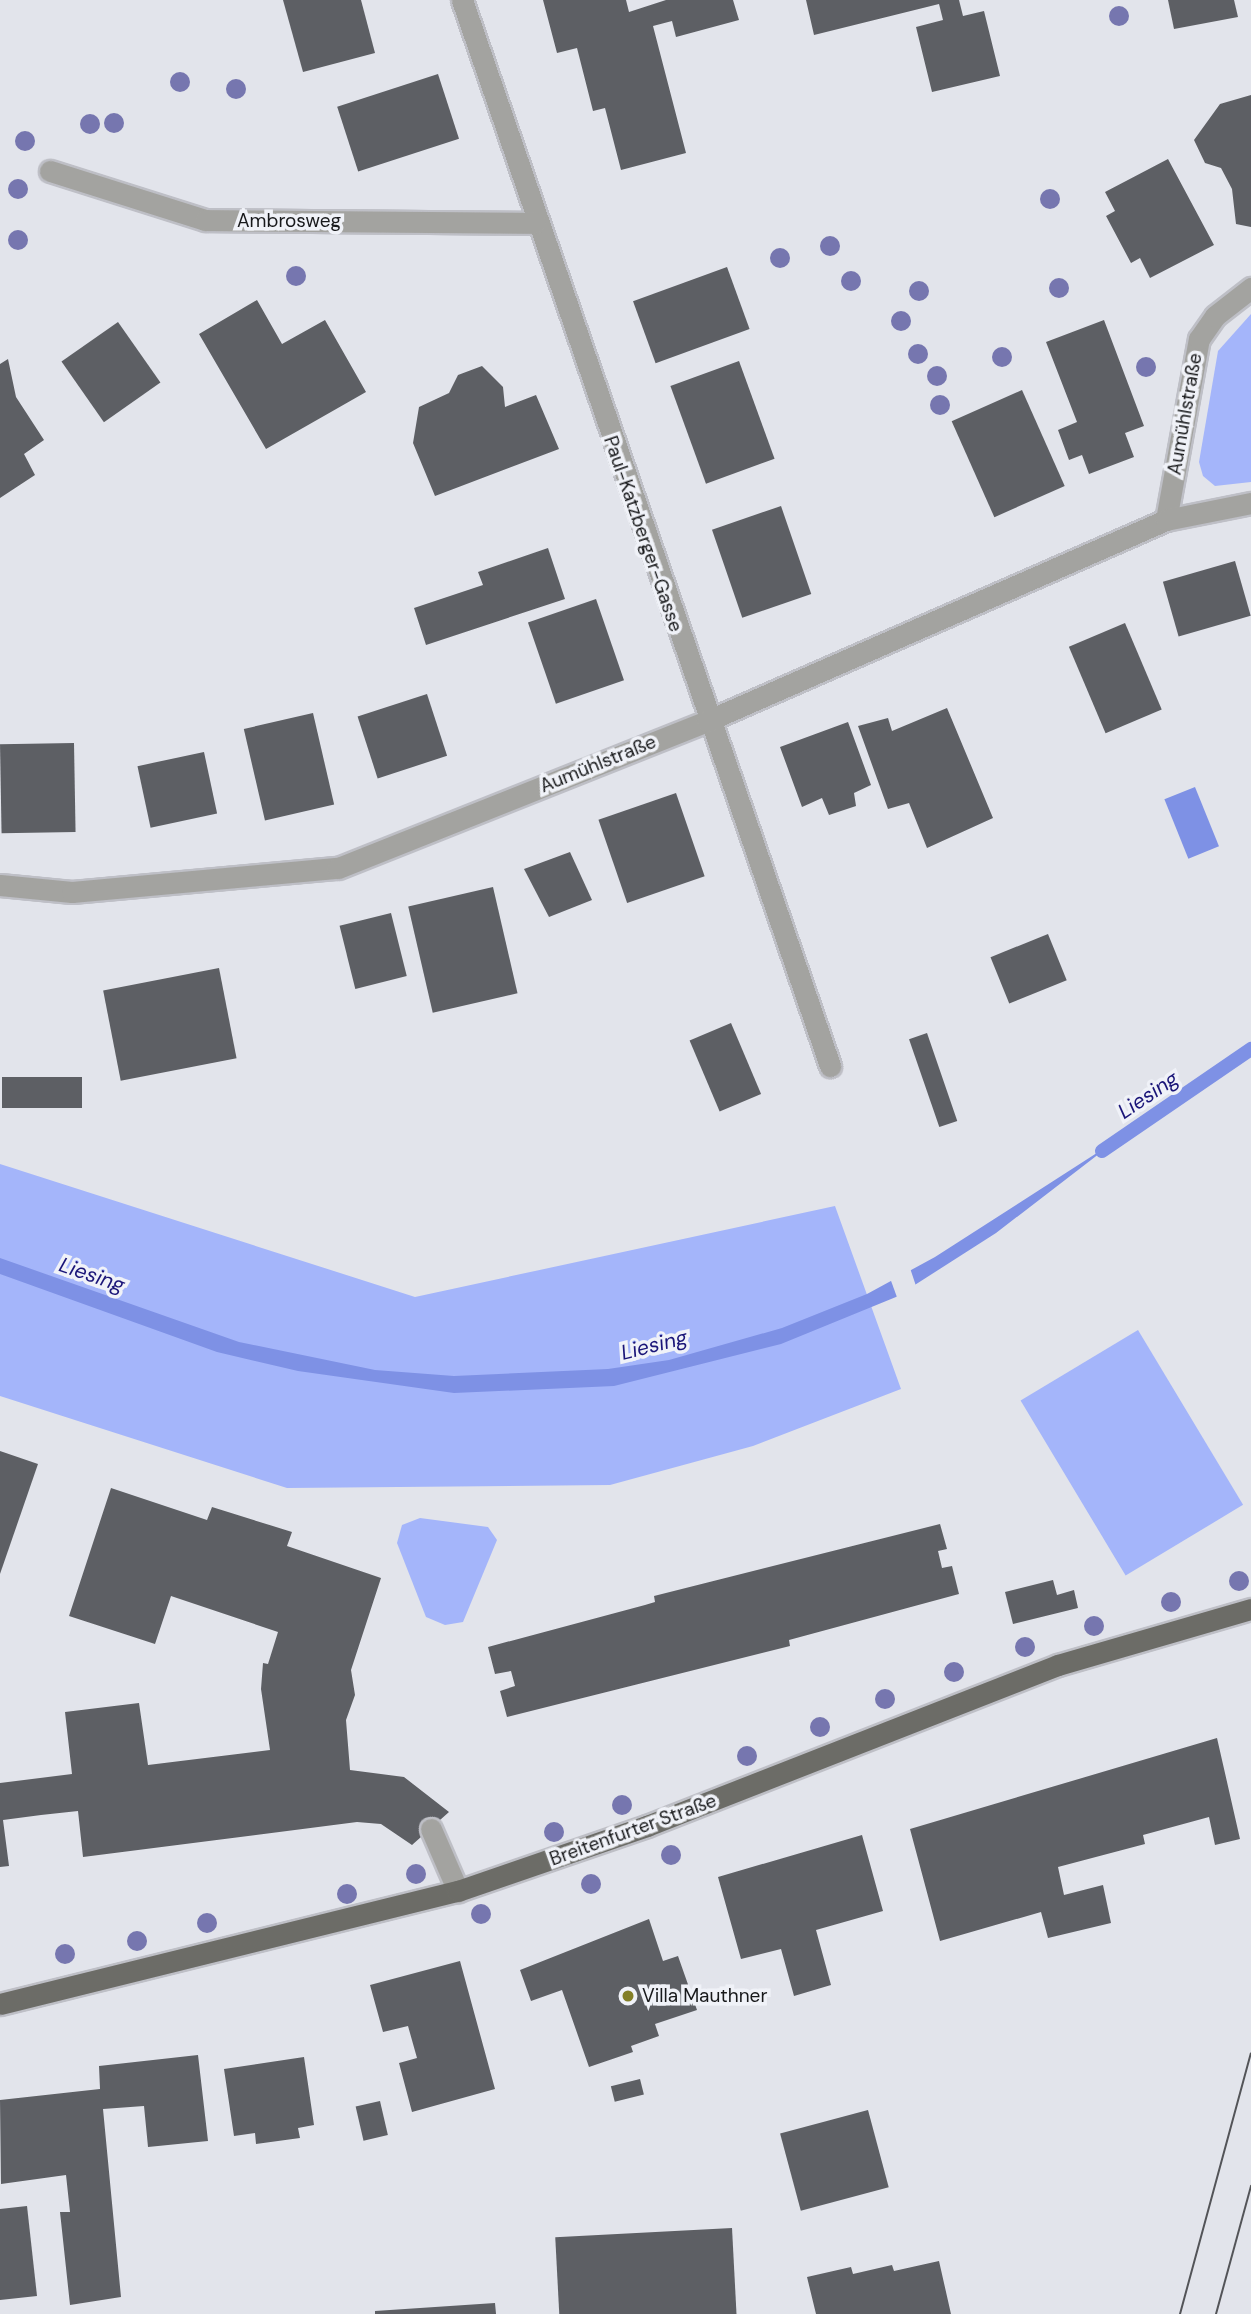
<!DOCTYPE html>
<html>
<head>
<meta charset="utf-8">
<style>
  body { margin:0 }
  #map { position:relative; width:1251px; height:2314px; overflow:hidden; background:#e2e4eb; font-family:"DM Sans",sans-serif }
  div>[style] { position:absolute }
  .green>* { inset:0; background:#a4b5fa; transform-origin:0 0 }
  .water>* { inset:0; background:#7e91e5; transform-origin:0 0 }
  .pier>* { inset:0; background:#e2e4eb }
  .stream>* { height:14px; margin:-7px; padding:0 7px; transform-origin:7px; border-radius:7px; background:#7e91e5 }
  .building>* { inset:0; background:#5d5f64; transform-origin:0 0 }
  .roads { filter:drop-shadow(2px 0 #bebfc6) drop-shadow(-2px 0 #bebfc6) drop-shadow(0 2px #bebfc6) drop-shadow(0 -2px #bebfc6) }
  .service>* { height:21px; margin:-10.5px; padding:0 10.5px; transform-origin:10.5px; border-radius:10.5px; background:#a3a3a0 }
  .minor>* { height:21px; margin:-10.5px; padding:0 10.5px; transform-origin:10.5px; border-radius:10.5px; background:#a3a3a0 }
  .primary>* { height:21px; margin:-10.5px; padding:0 10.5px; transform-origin:10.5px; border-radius:10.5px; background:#6c6c67 }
  .tram>* { height:2px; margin:-1px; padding:0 1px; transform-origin:1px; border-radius:1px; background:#535458 }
  .trees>* { width:20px; height:20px; margin:-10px; border-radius:50%; background:#7676af }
  .dots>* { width:19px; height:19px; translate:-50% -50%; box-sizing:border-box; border:4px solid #f0f2f8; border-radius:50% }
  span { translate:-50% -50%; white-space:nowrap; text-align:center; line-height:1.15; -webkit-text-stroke:7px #f0f2f8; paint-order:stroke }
  .street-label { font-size:19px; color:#18191b }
  .poi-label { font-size:19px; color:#18191b }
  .left { translate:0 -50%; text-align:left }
  .water-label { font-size:21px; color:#1a1578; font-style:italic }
</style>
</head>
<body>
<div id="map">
  <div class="green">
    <i style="clip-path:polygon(1251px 314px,1251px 482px,1215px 486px,1203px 476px,1199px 462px,1218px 351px)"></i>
    <i style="clip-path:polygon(0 1164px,415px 1297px,835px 1206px,901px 1389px,753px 1446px,610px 1485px,287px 1488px,0 1396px)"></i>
    <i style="left:1138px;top:1330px;width:204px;height:137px;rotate:59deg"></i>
    <i style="clip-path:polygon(420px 1518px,488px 1527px,497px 1540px,463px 1622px,445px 1625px,426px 1617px,397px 1543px,402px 1525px)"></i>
  </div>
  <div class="water">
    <i style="left:1195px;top:787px;width:64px;height:33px;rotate:68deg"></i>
    <i style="clip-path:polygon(1117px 1140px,996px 1233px,896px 1297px,781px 1344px,614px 1386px,454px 1393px,298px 1371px,217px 1352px,0 1274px,0 1258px,239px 1342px,375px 1370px,454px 1376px,608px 1369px,669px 1360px,782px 1328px,867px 1294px,935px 1257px)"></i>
  </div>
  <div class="pier">
    <i style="clip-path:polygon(910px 1268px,917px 1289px,898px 1300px,890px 1278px)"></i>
  </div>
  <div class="stream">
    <i style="left:1102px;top:1151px;width:181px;rotate:-34.4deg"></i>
  </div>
  <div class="building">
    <i style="clip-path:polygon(283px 0,361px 0,375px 53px,303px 72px)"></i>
    <i style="clip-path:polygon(543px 0,626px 0,629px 12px,666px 0,733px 0,739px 20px,676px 37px,672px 21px,653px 26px,686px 153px,621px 170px,605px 108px,593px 111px,577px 48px,557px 53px)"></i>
    <i style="clip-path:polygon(806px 0,959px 0,963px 16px,984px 11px,1000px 76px,932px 92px,916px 27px,943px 20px,939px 4px,814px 35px)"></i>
    <i style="clip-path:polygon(1168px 0,1234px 0,1238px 17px,1174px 29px)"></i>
    <i style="left:438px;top:74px;width:68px;height:106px;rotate:72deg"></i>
    <i style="clip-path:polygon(1251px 95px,1251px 227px,1236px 224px,1232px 189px,1221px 168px,1205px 163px,1194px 140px,1220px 104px)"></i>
    <i style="clip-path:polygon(1168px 159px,1214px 245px,1150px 278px,1140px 258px,1131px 263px,1106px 216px,1115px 211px,1105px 192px)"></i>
    <i style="left:727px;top:267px;width:66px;height:100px;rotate:70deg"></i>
    <i style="clip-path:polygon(257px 300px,282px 344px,325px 320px,366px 392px,266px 449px,199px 334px)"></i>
    <i style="clip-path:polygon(1104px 320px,1144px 426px,1125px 433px,1134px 457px,1089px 474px,1082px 455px,1069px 460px,1058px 430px,1077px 422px,1046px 342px)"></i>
    <i style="left:118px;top:322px;width:74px;height:69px;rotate:55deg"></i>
    <i style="clip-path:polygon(8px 359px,16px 397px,44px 440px,24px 454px,35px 475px,0 498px,0 364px)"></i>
    <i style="left:739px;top:361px;width:104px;height:73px;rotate:70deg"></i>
    <i style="clip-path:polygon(482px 366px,503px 387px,505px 407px,536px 395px,559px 449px,435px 496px,413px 443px,419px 407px,449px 393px,458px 375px)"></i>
    <i style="left:1022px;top:390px;width:105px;height:77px;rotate:66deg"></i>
    <i style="left:781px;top:506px;width:93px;height:73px;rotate:71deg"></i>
    <i style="clip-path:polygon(548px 548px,565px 599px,426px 645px,414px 608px,483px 585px,478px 572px)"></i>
    <i style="left:1235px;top:561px;width:57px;height:75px;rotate:74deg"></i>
    <i style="left:596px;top:599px;width:86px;height:72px;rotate:71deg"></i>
    <i style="left:1125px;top:623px;width:94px;height:61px;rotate:67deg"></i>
    <i style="left:427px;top:694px;width:65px;height:73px;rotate:72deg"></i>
    <i style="clip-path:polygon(947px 708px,993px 818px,927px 848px,909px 803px,888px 809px,858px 726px,888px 718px,892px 731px)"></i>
    <i style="left:313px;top:713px;width:94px;height:71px;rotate:77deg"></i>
    <i style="clip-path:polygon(848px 722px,871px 785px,854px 793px,856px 806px,829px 815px,822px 798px,802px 807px,780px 747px)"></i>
    <i style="left:74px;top:743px;width:89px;height:74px;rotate:89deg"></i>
    <i style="left:204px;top:752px;width:63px;height:68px;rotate:78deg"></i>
    <i style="left:676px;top:793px;width:88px;height:82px;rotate:71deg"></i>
    <i style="clip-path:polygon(570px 852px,592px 900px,549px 917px,524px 869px)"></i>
    <i style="left:493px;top:887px;width:109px;height:87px;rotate:77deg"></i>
    <i style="left:391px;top:913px;width:65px;height:53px;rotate:76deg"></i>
    <i style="left:1048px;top:934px;width:50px;height:62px;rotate:68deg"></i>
    <i style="left:219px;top:968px;width:92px;height:118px;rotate:79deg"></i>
    <i style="left:731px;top:1023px;width:77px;height:45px;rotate:67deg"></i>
    <i style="left:927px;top:1033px;width:93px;height:19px;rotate:71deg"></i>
    <i style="left:2px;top:1077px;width:80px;height:31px"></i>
    <i style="clip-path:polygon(0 1451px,38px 1464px,0 1574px)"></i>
    <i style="clip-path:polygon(111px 1488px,207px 1520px,212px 1507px,292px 1532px,287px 1546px,381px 1578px,351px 1670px,355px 1695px,346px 1720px,350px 1770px,404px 1777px,449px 1812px,412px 1845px,381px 1824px,357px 1822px,83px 1857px,78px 1811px,41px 1815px,3px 1820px,9px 1866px,0 1867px,0 1783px,72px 1774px,65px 1712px,139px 1703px,148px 1765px,270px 1750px,261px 1689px,263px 1663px,268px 1664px,278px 1632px,171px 1596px,155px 1644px,69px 1616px)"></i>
    <i style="clip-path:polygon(940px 1524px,947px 1549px,938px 1551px,942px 1568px,952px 1566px,959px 1594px,789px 1640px,790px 1646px,507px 1717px,500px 1691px,515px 1686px,511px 1671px,495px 1674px,488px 1647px,645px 1605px,655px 1602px,654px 1596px)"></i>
    <i style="clip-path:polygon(1053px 1580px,1057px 1595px,1074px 1590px,1078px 1608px,1013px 1624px,1005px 1592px)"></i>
    <i style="clip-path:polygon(1217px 1738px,1240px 1839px,1215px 1845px,1209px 1817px,1143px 1835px,1145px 1844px,1058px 1867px,1064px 1895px,1103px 1885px,1111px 1923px,1048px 1938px,1041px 1912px,940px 1941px,910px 1829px)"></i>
    <i style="clip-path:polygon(862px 1835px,883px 1911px,816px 1930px,831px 1985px,794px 1996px,781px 1949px,741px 1959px,718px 1877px)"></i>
    <i style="clip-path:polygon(649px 1919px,663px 1961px,678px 1956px,697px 2010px,655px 2024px,659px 2036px,631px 2046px,633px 2052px,589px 2067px,562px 1990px,531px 2001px,520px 1970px)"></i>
    <i style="clip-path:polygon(460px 1961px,495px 2089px,412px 2112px,399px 2063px,417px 2058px,408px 2026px,383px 2032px,370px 1985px)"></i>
    <i style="clip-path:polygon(198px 2055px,208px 2141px,148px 2147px,144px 2106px,103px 2109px,121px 2297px,70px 2305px,60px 2212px,70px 2212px,66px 2175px,1px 2184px,0 2100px,100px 2089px,99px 2066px)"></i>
    <i style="clip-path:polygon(304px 2057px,314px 2125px,298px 2128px,300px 2138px,256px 2144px,255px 2133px,234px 2136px,224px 2069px)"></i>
    <i style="left:640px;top:2079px;width:16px;height:30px;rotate:76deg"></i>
    <i style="left:380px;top:2101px;width:35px;height:25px;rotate:77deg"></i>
    <i style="left:868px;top:2110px;width:80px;height:91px;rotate:75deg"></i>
    <i style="clip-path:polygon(27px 2206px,37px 2296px,0 2300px,0 2209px)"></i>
    <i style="left:732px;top:2228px;width:86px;height:177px;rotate:87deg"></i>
    <i style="clip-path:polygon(939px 2261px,951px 2314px,816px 2314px,807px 2277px,851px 2267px,853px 2274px,892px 2265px,894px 2271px)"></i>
    <i style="clip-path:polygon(495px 2303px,496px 2314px,375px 2314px,375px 2311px)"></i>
  </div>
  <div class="roads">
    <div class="service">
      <i style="left:431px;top:1829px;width:68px;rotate:66.5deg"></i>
    </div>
    <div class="minor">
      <i style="left:462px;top:0;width:1128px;rotate:70.95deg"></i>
      <i style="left:50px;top:171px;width:163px;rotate:17.5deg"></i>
      <i style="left:205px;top:220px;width:330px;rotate:0.5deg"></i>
      <i style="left:1166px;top:520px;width:184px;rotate:-79.7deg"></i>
      <i style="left:1199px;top:339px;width:28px;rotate:-55deg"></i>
      <i style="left:1215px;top:316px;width:46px;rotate:-37.9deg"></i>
      <i style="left:0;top:885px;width:72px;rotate:5.6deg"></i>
      <i style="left:72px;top:892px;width:267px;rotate:-5.2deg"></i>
      <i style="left:338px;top:868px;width:397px;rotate:-21.7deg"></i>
      <i style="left:707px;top:721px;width:501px;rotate:-23.65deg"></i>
      <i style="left:1166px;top:520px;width:87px;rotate:-11.3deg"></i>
    </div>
    <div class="primary">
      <i style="left:0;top:2004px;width:472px;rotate:-13.9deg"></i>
      <i style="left:458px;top:1891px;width:200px;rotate:-19deg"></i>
      <i style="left:647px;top:1826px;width:441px;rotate:-21.4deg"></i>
      <i style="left:1058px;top:1665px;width:201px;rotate:-16.2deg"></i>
    </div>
  </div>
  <div class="tram">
    <i style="left:1180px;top:2314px;width:270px;rotate:-74.8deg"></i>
    <i style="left:1216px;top:2314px;width:133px;rotate:-74.7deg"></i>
  </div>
  <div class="trees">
    <i style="left:1119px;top:16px"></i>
    <i style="left:180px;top:82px"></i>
    <i style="left:236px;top:89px"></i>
    <i style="left:114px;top:123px"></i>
    <i style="left:90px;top:124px"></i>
    <i style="left:25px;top:141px"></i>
    <i style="left:18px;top:189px"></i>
    <i style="left:1050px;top:199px"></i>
    <i style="left:18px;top:240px"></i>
    <i style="left:830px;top:246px"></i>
    <i style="left:780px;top:258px"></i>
    <i style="left:296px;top:276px"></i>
    <i style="left:851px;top:281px"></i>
    <i style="left:1059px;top:288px"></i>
    <i style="left:919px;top:291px"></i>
    <i style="left:901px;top:321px"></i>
    <i style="left:918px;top:354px"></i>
    <i style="left:1002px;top:357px"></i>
    <i style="left:1146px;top:367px"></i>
    <i style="left:937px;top:376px"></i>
    <i style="left:940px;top:405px"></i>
    <i style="left:1239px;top:1581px"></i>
    <i style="left:1171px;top:1602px"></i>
    <i style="left:1094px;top:1626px"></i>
    <i style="left:1025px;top:1647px"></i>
    <i style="left:954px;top:1672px"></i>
    <i style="left:885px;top:1699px"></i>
    <i style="left:820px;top:1727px"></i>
    <i style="left:747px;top:1756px"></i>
    <i style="left:622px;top:1805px"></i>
    <i style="left:554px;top:1832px"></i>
    <i style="left:671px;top:1855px"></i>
    <i style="left:416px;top:1874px"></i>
    <i style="left:591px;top:1884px"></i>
    <i style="left:347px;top:1894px"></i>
    <i style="left:481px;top:1914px"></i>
    <i style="left:207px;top:1923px"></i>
    <i style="left:137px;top:1941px"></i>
    <i style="left:65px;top:1954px"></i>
  </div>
  <div class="dots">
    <i style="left:628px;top:1996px;background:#837f27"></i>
  </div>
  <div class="street-label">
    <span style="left:289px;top:221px">Ambrosweg</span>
    <span style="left:1185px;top:414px;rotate:-80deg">Aumühlstraße</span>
    <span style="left:643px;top:534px;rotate:71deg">Paul-Katzberger-Gasse</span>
    <span style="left:598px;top:764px;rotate:-22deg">Aumühlstraße</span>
    <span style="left:633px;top:1830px;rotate:-20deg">Breitenfurter Straße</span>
  </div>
  <div class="poi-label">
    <span class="left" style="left:642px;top:1996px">Villa Mauthner</span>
  </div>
  <div class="water-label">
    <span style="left:1148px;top:1095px;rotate:-34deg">Liesing</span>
    <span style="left:92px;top:1275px;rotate:19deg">Liesing</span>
    <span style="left:654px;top:1345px;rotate:-14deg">Liesing</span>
  </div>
</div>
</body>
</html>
